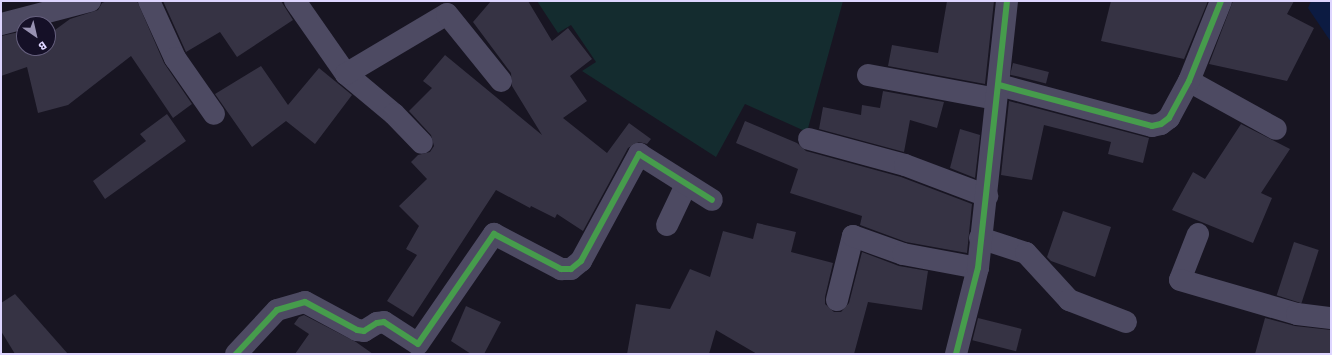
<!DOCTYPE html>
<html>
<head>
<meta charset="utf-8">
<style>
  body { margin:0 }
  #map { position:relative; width:1332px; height:355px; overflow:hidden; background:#181522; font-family:"Fira Sans",sans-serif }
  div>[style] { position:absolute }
  .green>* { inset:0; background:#142c2f }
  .water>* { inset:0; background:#0c1b42 }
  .building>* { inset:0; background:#363344; transform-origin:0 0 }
  .minor>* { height:22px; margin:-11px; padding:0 11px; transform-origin:11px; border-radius:11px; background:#4d4a62 }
  .cycleway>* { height:6px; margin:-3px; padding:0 3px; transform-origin:3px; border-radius:3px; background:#469c4c }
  span { translate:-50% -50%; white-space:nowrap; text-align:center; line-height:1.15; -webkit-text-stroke:3px #151027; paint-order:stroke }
  .frame { position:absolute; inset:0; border:2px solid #ddd5ff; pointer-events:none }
  .north { position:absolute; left:16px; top:16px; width:40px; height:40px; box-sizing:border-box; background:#151027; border:1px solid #655f7d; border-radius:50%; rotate:146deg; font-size:11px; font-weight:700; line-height:16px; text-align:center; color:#ddd5ff }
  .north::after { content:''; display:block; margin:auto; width:14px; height:18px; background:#9892b2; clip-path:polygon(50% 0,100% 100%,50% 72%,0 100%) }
</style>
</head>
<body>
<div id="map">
  <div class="green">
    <i style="clip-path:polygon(537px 1px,843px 1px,807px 132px,745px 104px,716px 157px,582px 71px,596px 62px,571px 25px,558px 33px)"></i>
  </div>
  <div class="water">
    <i style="clip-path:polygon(1311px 1px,1331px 1px,1331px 42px,1308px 8px)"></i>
  </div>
  <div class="building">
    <i style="clip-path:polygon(107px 1px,137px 1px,164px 63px,192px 104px,173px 118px,131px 56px,68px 105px,38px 113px,27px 67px,1px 76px,1px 36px,24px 31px,24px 48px,48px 48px,48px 35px,70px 19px,98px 10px,102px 3px)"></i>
    <i style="clip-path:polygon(163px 1px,281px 1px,293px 20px,237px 57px,220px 32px,186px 52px)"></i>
    <i style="clip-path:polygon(491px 1px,528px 1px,552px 41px,568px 28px,592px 59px,570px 76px,587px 101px,563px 118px,607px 153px,629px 123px,651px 139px,647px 144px,639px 142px,628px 148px,583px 231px,557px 214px,555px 218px,531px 206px,530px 208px,496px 190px,413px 317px,387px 301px,417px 255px,406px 249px,419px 226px,399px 206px,427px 179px,411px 162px,418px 155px,430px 152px,434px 146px,431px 135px,409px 111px,432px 88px,423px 81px,445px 55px,542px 135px,512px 86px,511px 73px,473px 22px)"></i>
    <i style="clip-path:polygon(947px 1px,994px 1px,985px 84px,888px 66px,892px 45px,938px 53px)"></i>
    <i style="clip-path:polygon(1111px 1px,1208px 1px,1184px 59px,1101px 41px)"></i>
    <i style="clip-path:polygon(1233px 1px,1294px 1px,1287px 14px,1314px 28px,1287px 81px,1209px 64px)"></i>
    <i style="left:1013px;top:63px;width:37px;height:12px;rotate:14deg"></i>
    <i style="clip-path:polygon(261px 66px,288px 105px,319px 68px,352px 95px,315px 144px,286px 121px,252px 147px,215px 94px)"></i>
    <i style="clip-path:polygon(883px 91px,944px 102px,937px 128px,910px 120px,904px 152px,819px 129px,823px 107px,861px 115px,862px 105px,880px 108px)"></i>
    <i style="clip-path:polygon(1009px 101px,1149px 138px,1143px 163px,1108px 154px,1111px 142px,1044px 125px,1032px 180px,1001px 175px)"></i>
    <i style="clip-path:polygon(167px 114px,186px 141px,105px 199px,93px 181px,146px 141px,140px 134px)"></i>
    <i style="clip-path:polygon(745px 121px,797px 143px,806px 151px,901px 177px,972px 204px,967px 253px,906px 242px,860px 225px,862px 216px,790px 193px,798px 169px,736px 143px)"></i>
    <i style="clip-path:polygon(1241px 124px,1290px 149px,1261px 193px,1272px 198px,1253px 243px,1172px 210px,1193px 172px,1205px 179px)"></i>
    <i style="clip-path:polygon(960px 129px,980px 135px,975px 178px,950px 168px)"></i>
    <i style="clip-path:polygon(1063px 211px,1111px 227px,1095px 277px,1051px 261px,1047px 257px)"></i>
    <i style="clip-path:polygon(757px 223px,796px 232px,791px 252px,833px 263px,825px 297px,825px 304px,834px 312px,841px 312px,849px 303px,862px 252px,899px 266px,928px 271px,922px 310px,868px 302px,854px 354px,757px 354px,716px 330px,709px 354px,627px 354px,636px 304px,670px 309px,690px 269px,710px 277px,723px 231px,753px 239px)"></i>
    <i style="left:1294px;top:242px;width:26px;height:56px;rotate:18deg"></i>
    <i style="clip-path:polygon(15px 294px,68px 354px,15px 354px,1px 331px,1px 303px)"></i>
    <i style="clip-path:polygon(466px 306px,501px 322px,484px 354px,471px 354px,451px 341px)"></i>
    <i style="clip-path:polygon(304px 315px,356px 342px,373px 354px,295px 354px,309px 334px,294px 324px,299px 317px)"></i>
    <i style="left:978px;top:318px;width:45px;height:23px;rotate:14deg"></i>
    <i style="clip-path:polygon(1265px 318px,1295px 326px,1331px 330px,1331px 354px,1255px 354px)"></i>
  </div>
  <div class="minor">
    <i style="left:149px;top:1px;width:63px;rotate:65.5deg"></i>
    <i style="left:175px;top:58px;width:68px;rotate:55.1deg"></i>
    <i style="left:295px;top:1px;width:89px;rotate:55.1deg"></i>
    <i style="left:346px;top:74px;width:62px;rotate:39.8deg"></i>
    <i style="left:394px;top:114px;width:40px;rotate:46deg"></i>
    <i style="left:1px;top:24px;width:92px;rotate:-14.5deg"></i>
    <i style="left:346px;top:74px;width:117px;rotate:-30.7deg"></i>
    <i style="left:447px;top:14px;width:86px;rotate:51.1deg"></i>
    <i style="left:868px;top:75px;width:130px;rotate:10.6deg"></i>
    <i style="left:1189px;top:81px;width:99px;rotate:28.9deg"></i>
    <i style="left:999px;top:85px;width:158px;rotate:15deg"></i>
    <i style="left:1152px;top:126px;width:9px;rotate:-13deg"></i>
    <i style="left:1161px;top:124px;width:10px;rotate:-37deg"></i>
    <i style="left:1169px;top:118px;width:42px;rotate:-61.6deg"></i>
    <i style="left:1189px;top:81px;width:86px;rotate:-68.2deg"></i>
    <i style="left:809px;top:139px;width:99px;rotate:15.2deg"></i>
    <i style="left:905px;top:165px;width:88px;rotate:20.7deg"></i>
    <i style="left:667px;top:225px;width:44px;rotate:-64.6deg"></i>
    <i style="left:1198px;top:234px;width:49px;rotate:111.4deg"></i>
    <i style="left:1180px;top:280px;width:122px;rotate:16.2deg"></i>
    <i style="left:1297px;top:314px;width:34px;rotate:7deg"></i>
    <i style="left:980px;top:238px;width:48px;rotate:18.1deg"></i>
    <i style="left:1026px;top:253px;width:64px;rotate:47.5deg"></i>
    <i style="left:1069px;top:300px;width:61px;rotate:21.1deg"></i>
    <i style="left:837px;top:300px;width:66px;rotate:-76deg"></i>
    <i style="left:853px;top:236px;width:53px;rotate:19.8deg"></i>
    <i style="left:903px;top:254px;width:76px;rotate:10.6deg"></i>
    <i style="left:236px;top:354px;width:60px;rotate:-47deg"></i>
    <i style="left:277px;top:310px;width:29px;rotate:-16deg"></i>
    <i style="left:305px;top:302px;width:59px;rotate:28.3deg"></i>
    <i style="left:357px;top:330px;width:7px;rotate:8deg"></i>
    <i style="left:364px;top:331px;width:15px;rotate:-32deg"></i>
    <i style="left:377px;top:323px;width:7px;rotate:-8deg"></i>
    <i style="left:384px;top:322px;width:40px;rotate:32.9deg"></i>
    <i style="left:418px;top:344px;width:134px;rotate:-55.4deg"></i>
    <i style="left:494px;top:234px;width:76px;rotate:27.6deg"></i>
    <i style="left:561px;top:269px;width:10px"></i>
    <i style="left:571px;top:269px;width:13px;rotate:-39deg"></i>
    <i style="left:581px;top:261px;width:122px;rotate:-61.5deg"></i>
    <i style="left:639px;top:154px;width:86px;rotate:32.2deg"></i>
    <i style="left:956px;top:354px;width:89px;rotate:-75.7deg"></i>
    <i style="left:978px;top:268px;width:269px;rotate:-83.8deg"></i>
  </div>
  <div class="cycleway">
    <i style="left:999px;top:85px;width:158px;rotate:15deg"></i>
    <i style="left:1152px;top:126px;width:9px;rotate:-13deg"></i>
    <i style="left:1161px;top:124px;width:10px;rotate:-37deg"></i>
    <i style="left:1169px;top:118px;width:42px;rotate:-61.6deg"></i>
    <i style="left:1189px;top:81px;width:86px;rotate:-68.2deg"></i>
    <i style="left:236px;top:354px;width:60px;rotate:-47deg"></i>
    <i style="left:277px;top:310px;width:29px;rotate:-16deg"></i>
    <i style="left:305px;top:302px;width:59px;rotate:28.3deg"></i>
    <i style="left:357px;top:330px;width:7px;rotate:8deg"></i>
    <i style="left:364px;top:331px;width:15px;rotate:-32deg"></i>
    <i style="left:377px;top:323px;width:7px;rotate:-8deg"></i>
    <i style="left:384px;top:322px;width:40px;rotate:32.9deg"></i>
    <i style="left:418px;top:344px;width:134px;rotate:-55.4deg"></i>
    <i style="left:494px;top:234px;width:76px;rotate:27.6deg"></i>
    <i style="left:561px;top:269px;width:10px"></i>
    <i style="left:571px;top:269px;width:13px;rotate:-39deg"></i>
    <i style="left:581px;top:261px;width:122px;rotate:-61.5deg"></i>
    <i style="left:639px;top:154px;width:86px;rotate:32.2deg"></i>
    <i style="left:956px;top:354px;width:89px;rotate:-75.7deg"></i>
    <i style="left:978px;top:268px;width:269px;rotate:-83.8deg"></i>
  </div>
  <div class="frame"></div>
  <div class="north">B</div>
</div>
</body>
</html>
